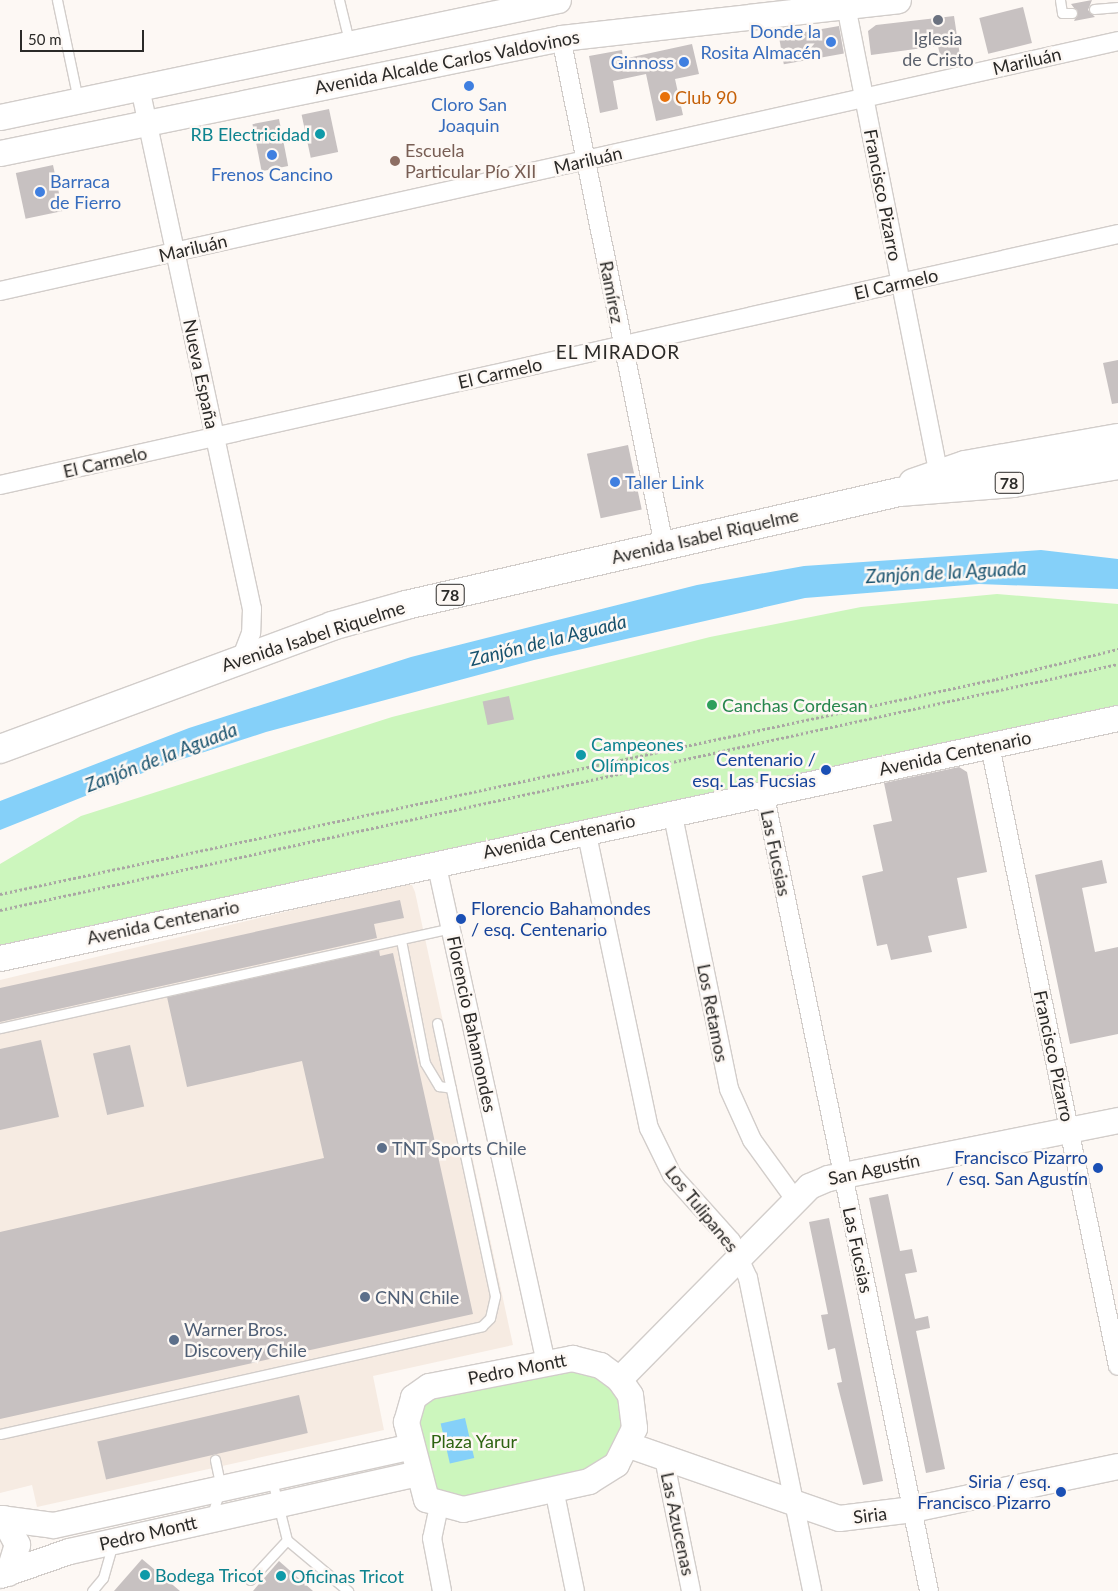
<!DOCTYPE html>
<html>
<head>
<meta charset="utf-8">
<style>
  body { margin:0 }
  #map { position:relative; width:1118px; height:1591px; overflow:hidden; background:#fdf8f4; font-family:Lato,sans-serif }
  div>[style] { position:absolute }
  .built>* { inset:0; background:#f6ebe2 }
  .green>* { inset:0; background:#ccf6bd }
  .water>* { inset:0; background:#85d0f9; transform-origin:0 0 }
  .building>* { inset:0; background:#c7c1c1; transform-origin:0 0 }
  .path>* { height:3px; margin-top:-1.5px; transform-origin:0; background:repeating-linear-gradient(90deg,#aaa7a4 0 2.5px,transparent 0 5px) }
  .roads { filter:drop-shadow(1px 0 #d2cdca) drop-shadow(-1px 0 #d2cdca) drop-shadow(0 1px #d2cdca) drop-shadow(0 -1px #d2cdca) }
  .lane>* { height:9px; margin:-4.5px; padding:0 4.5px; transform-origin:4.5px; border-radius:4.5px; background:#fff }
  .street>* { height:18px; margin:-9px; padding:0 9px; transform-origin:9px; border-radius:9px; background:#fff }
  .secondary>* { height:25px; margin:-12.5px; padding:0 12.5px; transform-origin:12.5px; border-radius:12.5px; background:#fff }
  .highway>* { height:28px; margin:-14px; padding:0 14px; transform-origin:14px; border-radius:14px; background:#fff }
  .dots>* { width:14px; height:14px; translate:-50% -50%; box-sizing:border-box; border:2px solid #fdf8f4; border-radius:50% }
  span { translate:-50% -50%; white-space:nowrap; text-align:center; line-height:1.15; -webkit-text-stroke:5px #fdf8f4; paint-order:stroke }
  .shield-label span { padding:1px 4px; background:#fdf8f4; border:1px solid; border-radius:4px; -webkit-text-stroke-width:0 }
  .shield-label { font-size:16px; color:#2b2a28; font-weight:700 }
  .shop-label { font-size:18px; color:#366cbe }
  .right { translate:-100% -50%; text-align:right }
  .left { translate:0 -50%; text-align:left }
  .worship-label { font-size:18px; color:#5b616d }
  .street-label { font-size:18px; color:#2b2a28 }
  .food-label { font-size:18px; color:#c56008 }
  .culture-label { font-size:18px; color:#0d838f }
  .education-label { font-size:18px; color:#785e54 }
  .leisure-label { font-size:18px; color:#27864d }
  .transit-label { font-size:18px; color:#164399 }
  .service-label { font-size:18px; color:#4e5e75 }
  .park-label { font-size:18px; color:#2d6311 }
  .neighbourhood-label { font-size:19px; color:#2b2a28; letter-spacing:1px }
  .water-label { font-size:19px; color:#18526e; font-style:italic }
  .scale { position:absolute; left:20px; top:30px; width:124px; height:22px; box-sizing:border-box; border:2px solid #2b2a28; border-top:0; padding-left:6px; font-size:15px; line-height:18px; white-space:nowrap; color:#2b2a28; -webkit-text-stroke:4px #fdf8f4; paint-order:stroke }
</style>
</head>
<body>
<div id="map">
  <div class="built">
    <i style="clip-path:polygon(401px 884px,412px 885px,415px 892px,513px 1345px,373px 1376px,384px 1430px,37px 1507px,32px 1485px,0 1493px,0 980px)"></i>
  </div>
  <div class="green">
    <i style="clip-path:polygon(997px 594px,1118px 604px,1118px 707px,0 946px,0 864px,81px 816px,392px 717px,710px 637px,861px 607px)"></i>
    <i style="clip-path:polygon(576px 1366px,616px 1388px,626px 1415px,619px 1447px,589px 1471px,463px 1500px,431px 1494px,414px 1414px,422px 1401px,437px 1393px)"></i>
  </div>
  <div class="water">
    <i style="clip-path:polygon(1041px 550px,1118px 559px,1118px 589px,979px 584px,805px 598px,534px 660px,266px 732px,158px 767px,0 830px,0 801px,189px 728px,411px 657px,697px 585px,804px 566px)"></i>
    <i style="left:465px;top:1418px;width:41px;height:25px;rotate:77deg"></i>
  </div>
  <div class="building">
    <i style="clip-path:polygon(1092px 0,1088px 10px,1095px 17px,1074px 21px,1078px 13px,1071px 4px)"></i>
    <i style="left:1023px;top:7px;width:37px;height:45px;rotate:76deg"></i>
    <i style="clip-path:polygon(954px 16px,960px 56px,941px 60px,938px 46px,871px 55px,868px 31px,876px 25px)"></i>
    <i style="left:839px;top:26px;width:28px;height:61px;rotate:80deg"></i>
    <i style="clip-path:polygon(692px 44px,699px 74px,675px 79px,683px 115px,656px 121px,646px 74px,613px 81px,618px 109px,600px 113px,589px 56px,622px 50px,623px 59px)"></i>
    <i style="left:329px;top:109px;width:44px;height:28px;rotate:78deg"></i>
    <i style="left:279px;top:119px;width:48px;height:27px;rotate:79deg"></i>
    <i style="left:53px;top:165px;width:47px;height:38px;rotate:78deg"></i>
    <i style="clip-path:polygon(1118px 360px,1118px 403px,1112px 404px,1103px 363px)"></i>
    <i style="left:628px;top:445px;width:66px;height:42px;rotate:78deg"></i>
    <i style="left:509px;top:696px;width:24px;height:27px;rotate:78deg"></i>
    <i style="clip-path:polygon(959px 767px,967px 772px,987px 872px,957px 878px,967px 928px,928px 936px,932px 952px,891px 960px,887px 944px,877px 946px,862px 876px,883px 871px,873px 825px,892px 821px,884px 783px)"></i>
    <i style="clip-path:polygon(1102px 860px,1107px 883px,1082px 888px,1095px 952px,1118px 947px,1118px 1034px,1070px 1044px,1035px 875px)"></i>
    <i style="clip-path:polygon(400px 900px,404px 918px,374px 924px,377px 938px,0 1022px,0 988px)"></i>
    <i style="clip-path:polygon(379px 950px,380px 956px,393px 953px,473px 1314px,0 1419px,0 1232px,324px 1158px,302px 1061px,187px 1087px,167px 997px)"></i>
    <i style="clip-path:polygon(41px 1040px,59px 1117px,0 1130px,0 1049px)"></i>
    <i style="left:130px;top:1045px;width:63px;height:38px;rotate:77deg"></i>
    <i style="clip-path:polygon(888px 1194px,900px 1251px,912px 1249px,917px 1272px,905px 1274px,915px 1319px,928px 1316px,930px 1328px,916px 1331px,945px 1469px,926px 1473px,869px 1198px)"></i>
    <i style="clip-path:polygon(829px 1218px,883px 1481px,863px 1485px,837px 1383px,842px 1382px,835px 1348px,828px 1350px,821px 1315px,828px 1314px,809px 1222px)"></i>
    <i style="left:299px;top:1395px;width:39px;height:207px;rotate:77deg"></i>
    <i style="clip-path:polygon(142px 1559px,180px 1591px,114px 1591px)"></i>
    <i style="clip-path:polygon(279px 1561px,313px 1591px,253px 1591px)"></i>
  </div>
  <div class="path">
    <i style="left:0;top:894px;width:1019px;rotate:-12.18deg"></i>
    <i style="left:996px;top:679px;width:126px;rotate:-13.8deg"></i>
    <i style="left:0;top:910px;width:1145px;rotate:-12.41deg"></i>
  </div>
  <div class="roads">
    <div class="lane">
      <i style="left:57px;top:0;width:102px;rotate:78.1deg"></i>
      <i style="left:339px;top:0;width:42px;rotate:76.3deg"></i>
      <i style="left:1060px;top:0;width:13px;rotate:81deg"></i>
      <i style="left:1062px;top:13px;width:10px"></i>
      <i style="left:1094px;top:9px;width:24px;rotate:-5deg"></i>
      <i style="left:401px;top:940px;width:125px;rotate:79deg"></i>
      <i style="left:425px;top:1063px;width:27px;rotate:59deg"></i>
      <i style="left:439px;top:1086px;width:12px;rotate:9deg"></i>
      <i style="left:0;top:1028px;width:462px;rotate:-12.5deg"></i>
      <i style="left:0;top:1434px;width:494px;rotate:-12.6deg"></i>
      <i style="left:482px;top:1326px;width:11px;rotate:-45deg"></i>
      <i style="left:490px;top:1318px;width:23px;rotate:-77deg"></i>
      <i style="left:495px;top:1296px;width:279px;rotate:-102deg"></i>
      <i style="left:272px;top:1480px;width:62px;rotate:76deg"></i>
      <i style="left:287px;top:1540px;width:80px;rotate:39.9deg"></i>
      <i style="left:212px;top:1514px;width:28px;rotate:-71deg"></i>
      <i style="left:221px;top:1488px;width:29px;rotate:-102deg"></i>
      <i style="left:250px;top:1580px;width:54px;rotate:-47.2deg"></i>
      <i style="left:92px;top:1591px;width:17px;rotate:-50deg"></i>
      <i style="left:103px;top:1578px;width:35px;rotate:-74deg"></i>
    </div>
    <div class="street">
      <i style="left:846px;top:6px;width:475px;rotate:78.8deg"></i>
      <i style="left:561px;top:38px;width:517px;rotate:78.52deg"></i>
      <i style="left:140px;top:88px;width:533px;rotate:77.87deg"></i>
      <i style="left:252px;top:609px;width:24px;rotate:92deg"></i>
      <i style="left:251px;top:633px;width:28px;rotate:111deg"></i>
      <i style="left:0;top:291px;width:1146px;rotate:-12.6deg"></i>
      <i style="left:0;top:485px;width:1146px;rotate:-12.65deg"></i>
      <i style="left:990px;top:746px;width:633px;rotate:78.34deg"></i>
      <i style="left:764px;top:792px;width:816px;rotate:78.33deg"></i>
      <i style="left:672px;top:811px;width:284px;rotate:78.4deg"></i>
      <i style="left:729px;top:1089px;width:56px;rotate:65.7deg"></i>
      <i style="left:752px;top:1140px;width:72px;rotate:54.1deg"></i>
      <i style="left:586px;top:830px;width:305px;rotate:78.1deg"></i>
      <i style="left:649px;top:1128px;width:52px;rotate:63.9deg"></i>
      <i style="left:672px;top:1175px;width:89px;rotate:48.2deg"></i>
      <i style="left:731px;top:1241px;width:41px;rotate:65.3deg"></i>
      <i style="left:748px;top:1278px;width:319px;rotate:78.4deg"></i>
      <i style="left:436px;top:862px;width:513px;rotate:77.62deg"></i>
      <i style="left:664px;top:1458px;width:136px;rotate:78.5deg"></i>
      <i style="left:554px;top:1489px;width:104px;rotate:78.4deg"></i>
      <i style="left:439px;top:1506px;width:33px;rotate:102deg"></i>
      <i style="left:432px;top:1538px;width:54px;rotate:79.3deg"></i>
    </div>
    <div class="secondary">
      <i style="left:0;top:117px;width:570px;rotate:-11.84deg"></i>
      <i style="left:0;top:153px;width:573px;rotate:-11.58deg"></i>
      <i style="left:561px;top:38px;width:339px;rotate:-6.4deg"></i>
      <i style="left:0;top:958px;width:1143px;rotate:-12.12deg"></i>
      <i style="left:572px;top:1358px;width:29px;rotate:14deg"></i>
      <i style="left:600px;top:1365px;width:24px;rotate:36deg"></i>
      <i style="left:619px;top:1379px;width:19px;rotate:55deg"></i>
      <i style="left:630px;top:1395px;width:33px;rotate:83deg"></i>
      <i style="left:634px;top:1428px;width:40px;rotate:116.6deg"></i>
      <i style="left:616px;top:1464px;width:32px;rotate:148deg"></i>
      <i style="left:589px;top:1481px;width:129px;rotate:167.5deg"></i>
      <i style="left:463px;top:1509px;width:38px;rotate:-165deg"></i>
      <i style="left:426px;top:1499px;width:80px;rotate:-104.6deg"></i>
      <i style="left:406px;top:1422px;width:26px;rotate:-74deg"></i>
      <i style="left:413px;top:1397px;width:19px;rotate:-35deg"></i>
      <i style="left:429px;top:1386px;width:146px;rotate:-11.1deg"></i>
      <i style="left:619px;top:1379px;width:271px;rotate:-45.4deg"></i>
      <i style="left:809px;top:1186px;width:21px;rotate:-23deg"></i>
      <i style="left:828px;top:1178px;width:296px;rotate:-11.3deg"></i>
      <i style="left:629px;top:1445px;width:222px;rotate:19.2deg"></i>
      <i style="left:839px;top:1518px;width:74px;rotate:-7deg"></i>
      <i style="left:912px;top:1509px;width:210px;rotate:-11.8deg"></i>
      <i style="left:0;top:1518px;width:53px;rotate:7.5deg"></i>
      <i style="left:53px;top:1525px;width:367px;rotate:-12.4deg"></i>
      <i style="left:3px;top:1518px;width:30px;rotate:62deg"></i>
      <i style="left:17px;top:1544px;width:30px;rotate:107deg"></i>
      <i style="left:0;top:1575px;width:73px;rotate:-19.2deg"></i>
      <i style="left:69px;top:1551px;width:357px;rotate:-12.6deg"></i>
    </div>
    <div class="highway">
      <i style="left:913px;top:483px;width:55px;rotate:-19.1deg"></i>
      <i style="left:965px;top:465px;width:155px;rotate:-10deg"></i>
      <i style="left:0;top:749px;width:354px;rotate:-20.3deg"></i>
      <i style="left:332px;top:626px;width:77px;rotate:-15.8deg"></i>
      <i style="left:406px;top:605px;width:506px;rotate:-12.91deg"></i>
      <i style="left:899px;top:492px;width:114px;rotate:-4.5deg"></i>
      <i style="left:1013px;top:483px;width:107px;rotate:-9.7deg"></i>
    </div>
  </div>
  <div class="dots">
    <i style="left:938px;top:20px;background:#6b7280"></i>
    <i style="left:831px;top:42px;background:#3f7fe0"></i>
    <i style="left:684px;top:62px;background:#3f7fe0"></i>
    <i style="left:469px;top:86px;background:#3f7fe0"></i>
    <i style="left:665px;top:97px;background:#e8710a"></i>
    <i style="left:320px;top:134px;background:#0f9aa8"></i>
    <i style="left:272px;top:155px;background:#3f7fe0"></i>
    <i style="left:395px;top:161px;background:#8d6e63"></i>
    <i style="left:40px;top:192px;background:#3f7fe0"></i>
    <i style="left:615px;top:482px;background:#3f7fe0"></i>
    <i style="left:712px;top:705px;background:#2e9e5b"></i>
    <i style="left:581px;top:755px;background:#0f9aa8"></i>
    <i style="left:826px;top:770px;background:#1a4fb4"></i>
    <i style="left:461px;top:919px;background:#1a4fb4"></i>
    <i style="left:382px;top:1148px;background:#5c6f8a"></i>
    <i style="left:1098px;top:1168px;background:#1a4fb4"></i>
    <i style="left:365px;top:1297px;background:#5c6f8a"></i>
    <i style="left:174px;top:1340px;background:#5c6f8a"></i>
    <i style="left:1061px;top:1492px;background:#1a4fb4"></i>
    <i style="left:145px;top:1575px;background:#0f9aa8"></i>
    <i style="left:281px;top:1576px;background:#0f9aa8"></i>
  </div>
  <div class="shield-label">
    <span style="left:1009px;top:483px">78</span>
    <span style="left:450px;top:595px">78</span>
  </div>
  <div class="shop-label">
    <span class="right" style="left:821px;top:42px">Donde la<br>Rosita Almacén</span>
    <span class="right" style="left:674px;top:62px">Ginnoss</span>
    <span style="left:469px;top:115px">Cloro San<br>Joaquin</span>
    <span style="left:272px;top:174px">Frenos Cancino</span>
    <span class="left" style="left:50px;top:192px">Barraca<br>de Fierro</span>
    <span class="left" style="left:625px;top:482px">Taller Link</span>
  </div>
  <div class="worship-label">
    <span style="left:938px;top:49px">Iglesia<br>de Cristo</span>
  </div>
  <div class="street-label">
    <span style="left:1027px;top:61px;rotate:-13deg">Mariluán</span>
    <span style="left:447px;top:62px;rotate:-11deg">Avenida Alcalde Carlos Valdovinos</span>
    <span style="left:588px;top:160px;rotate:-13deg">Mariluán</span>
    <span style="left:883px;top:195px;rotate:79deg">Francisco Pizarro</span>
    <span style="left:193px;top:248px;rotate:-13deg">Mariluán</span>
    <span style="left:896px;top:284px;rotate:-13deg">El Carmelo</span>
    <span style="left:612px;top:292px;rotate:79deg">Ramírez</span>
    <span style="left:500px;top:373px;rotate:-13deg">El Carmelo</span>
    <span style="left:201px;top:374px;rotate:78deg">Nueva España</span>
    <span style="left:105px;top:462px;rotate:-13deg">El Carmelo</span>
    <span style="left:705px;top:536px;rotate:-13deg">Avenida Isabel Riquelme</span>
    <span style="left:313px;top:636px;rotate:-18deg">Avenida Isabel Riquelme</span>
    <span style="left:955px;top:753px;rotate:-12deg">Avenida Centenario</span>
    <span style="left:559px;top:836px;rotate:-12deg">Avenida Centenario</span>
    <span style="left:776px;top:853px;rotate:78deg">Las Fucsias</span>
    <span style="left:163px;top:922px;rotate:-12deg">Avenida Centenario</span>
    <span style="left:713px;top:1013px;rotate:79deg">Los Retamos</span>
    <span style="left:472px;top:1024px;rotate:78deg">Florencio Bahamondes</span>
    <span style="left:1054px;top:1056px;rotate:78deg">Francisco Pizarro</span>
    <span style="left:874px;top:1169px;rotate:-12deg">San Agustín</span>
    <span style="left:702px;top:1209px;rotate:51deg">Los Tulipanes</span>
    <span style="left:858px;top:1250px;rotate:78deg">Las Fucsias</span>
    <span style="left:517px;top:1369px;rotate:-11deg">Pedro Montt</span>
    <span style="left:870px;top:1515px;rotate:-7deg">Siria</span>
    <span style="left:678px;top:1524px;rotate:78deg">Las Azucenas</span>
    <span style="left:148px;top:1533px;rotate:-13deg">Pedro Montt</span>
  </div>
  <div class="food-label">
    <span class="left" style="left:675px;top:97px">Club 90</span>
  </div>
  <div class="culture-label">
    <span class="right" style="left:310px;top:134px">RB Electricidad</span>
    <span class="left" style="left:591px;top:755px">Campeones<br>Olímpicos</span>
    <span class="left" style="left:155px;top:1575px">Bodega Tricot</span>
    <span class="left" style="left:291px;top:1576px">Oficinas Tricot</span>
  </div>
  <div class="education-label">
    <span class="left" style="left:405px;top:161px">Escuela<br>Particular Pío XII</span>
  </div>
  <div class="leisure-label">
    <span class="left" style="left:722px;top:705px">Canchas Cordesan</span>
  </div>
  <div class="transit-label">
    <span class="right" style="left:816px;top:770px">Centenario /<br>esq. Las Fucsias</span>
    <span class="left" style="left:471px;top:919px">Florencio Bahamondes<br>/ esq. Centenario</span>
    <span class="right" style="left:1088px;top:1168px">Francisco Pizarro<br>/ esq. San Agustín</span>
    <span class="right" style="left:1051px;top:1492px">Siria / esq.<br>Francisco Pizarro</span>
  </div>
  <div class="service-label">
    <span class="left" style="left:392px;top:1148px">TNT Sports Chile</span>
    <span class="left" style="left:375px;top:1297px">CNN Chile</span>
    <span class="left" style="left:184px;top:1340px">Warner Bros.<br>Discovery Chile</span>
  </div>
  <div class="park-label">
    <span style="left:474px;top:1441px">Plaza Yarur</span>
  </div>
  <div class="neighbourhood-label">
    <span style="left:618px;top:352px">EL MIRADOR</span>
  </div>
  <div class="water-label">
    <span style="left:946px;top:572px;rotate:-3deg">Zanjón de la Aguada</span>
    <span style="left:548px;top:640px;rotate:-14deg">Zanjón de la Aguada</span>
    <span style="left:161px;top:757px;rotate:-21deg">Zanjón de la Aguada</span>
  </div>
  <div class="scale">50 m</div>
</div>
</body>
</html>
